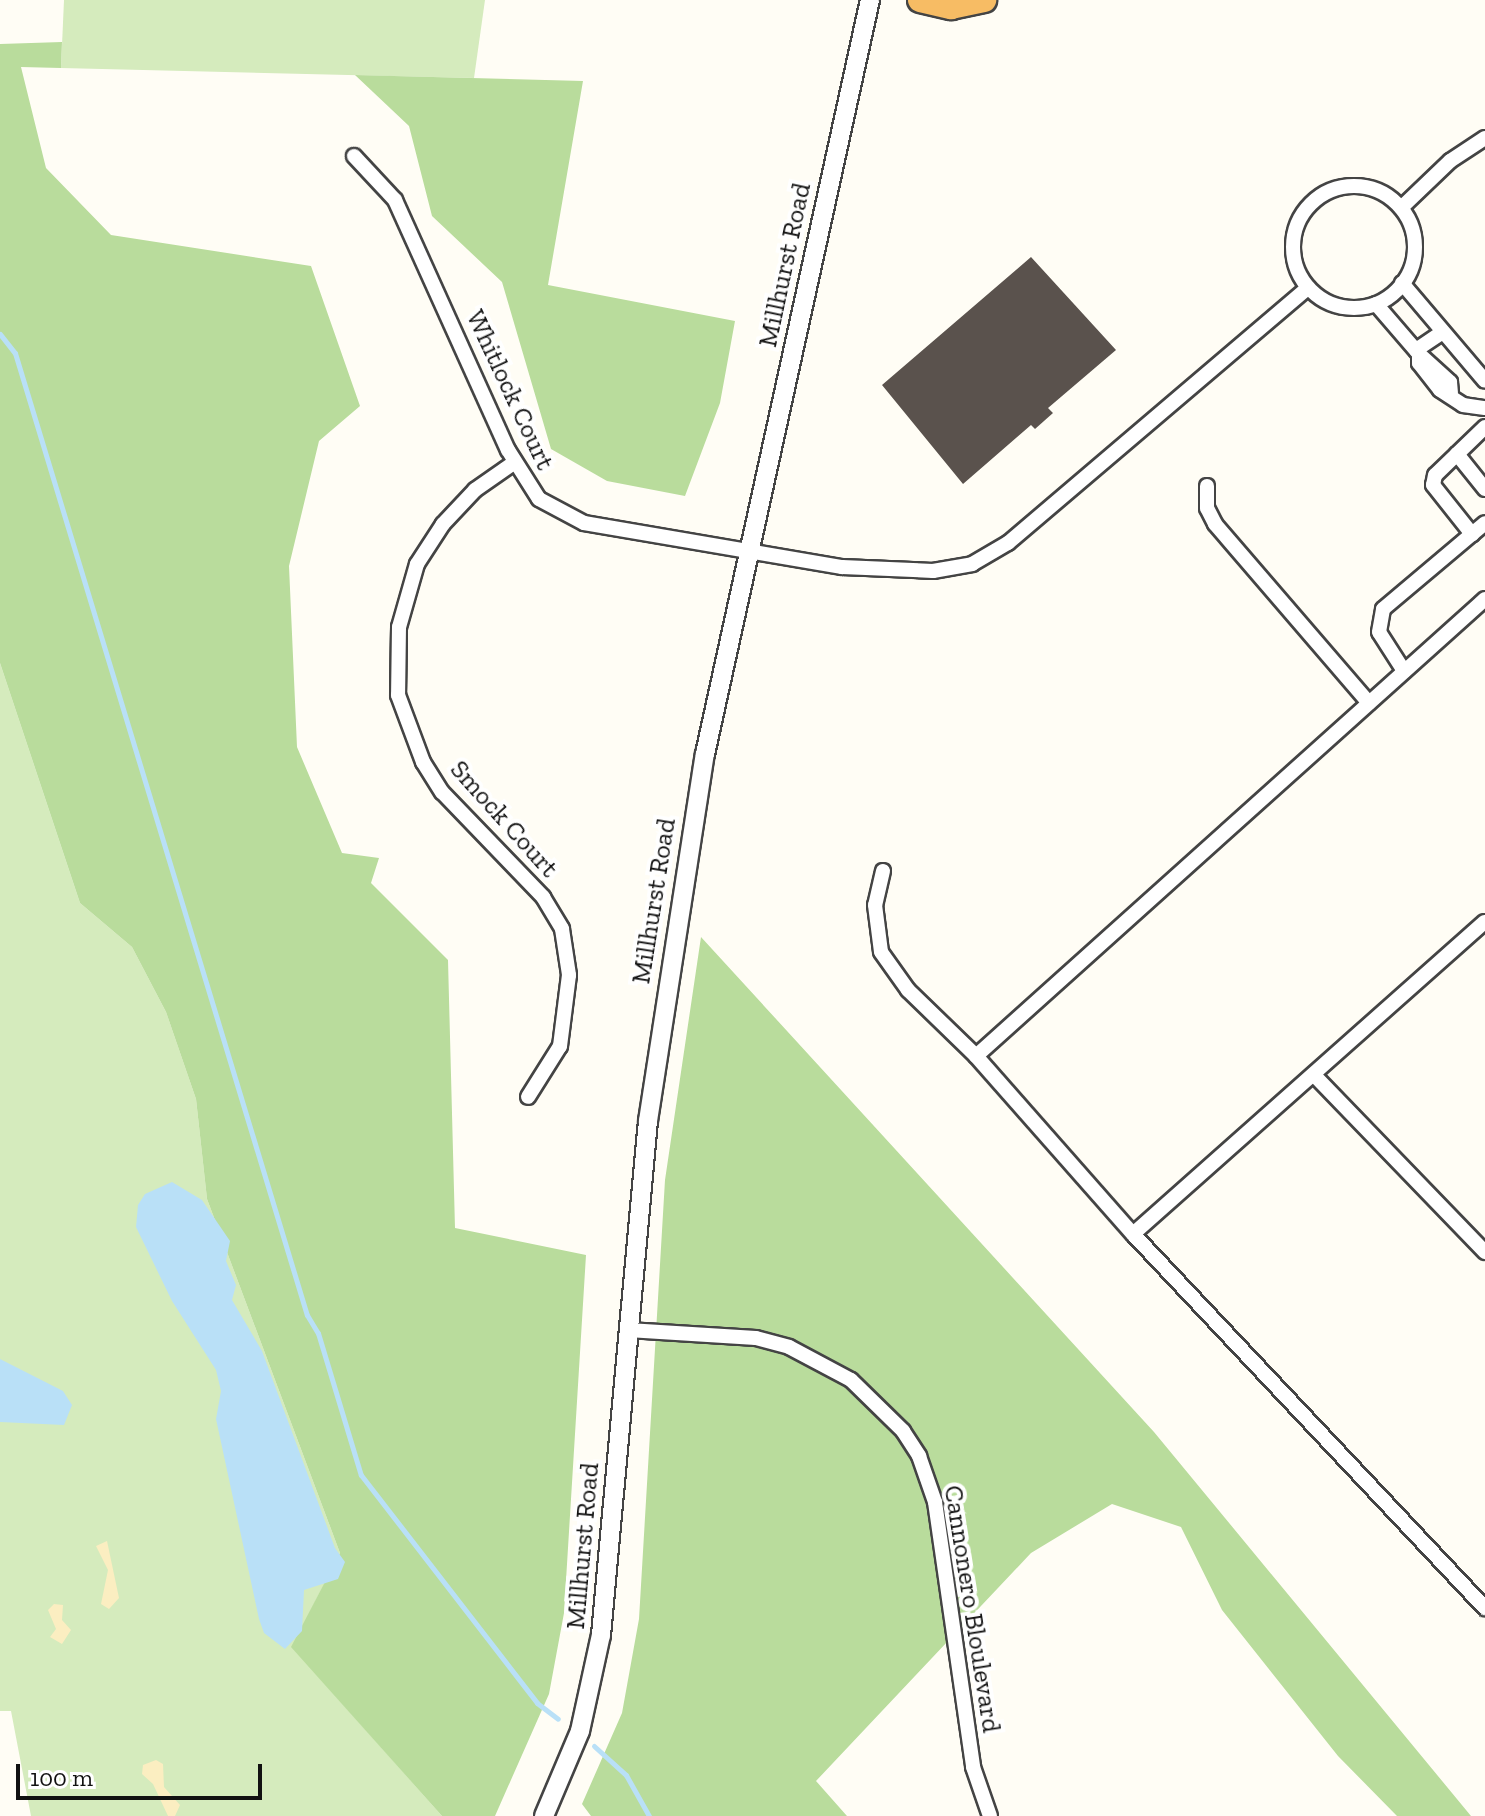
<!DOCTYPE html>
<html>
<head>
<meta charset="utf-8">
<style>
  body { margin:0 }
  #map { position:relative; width:1485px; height:1816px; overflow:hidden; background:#fffdf5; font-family:"Zilla Slab",serif }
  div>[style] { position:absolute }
  .green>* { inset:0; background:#d5ebbd }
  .forest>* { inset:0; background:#b9dc9c }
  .sand>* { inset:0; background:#fbeec1 }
  .water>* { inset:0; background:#b9e0f7 }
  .stream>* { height:5px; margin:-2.5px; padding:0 2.5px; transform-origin:2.5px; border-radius:2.5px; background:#b9e0f7 }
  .building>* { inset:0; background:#5a524d }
  .roads { filter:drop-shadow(2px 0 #444) drop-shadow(-2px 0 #444) drop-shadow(0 2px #444) drop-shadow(0 -2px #444) }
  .minor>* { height:14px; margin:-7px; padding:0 7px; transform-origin:7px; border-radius:7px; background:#fff }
  .minor>.ring { margin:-7px; padding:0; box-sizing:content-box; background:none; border:14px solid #fff; border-radius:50% }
  .tertiary>* { height:18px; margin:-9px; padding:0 9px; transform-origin:9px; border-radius:9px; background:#fff }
  .trunk>* { height:24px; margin:-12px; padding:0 12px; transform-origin:12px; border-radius:12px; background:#f7bc64 }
  span { translate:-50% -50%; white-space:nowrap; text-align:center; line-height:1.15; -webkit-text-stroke:8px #fff; paint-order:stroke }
  .street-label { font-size:26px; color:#111 }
  .scale { position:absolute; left:16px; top:1764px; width:246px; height:36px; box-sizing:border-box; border:4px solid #111; border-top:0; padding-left:10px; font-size:24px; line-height:28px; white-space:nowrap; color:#111; -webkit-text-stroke:6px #fff; paint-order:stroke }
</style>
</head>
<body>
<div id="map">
  <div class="green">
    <i style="clip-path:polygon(64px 0,485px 0,474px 78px,61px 68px)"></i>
    <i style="clip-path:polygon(0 663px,80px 903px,132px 947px,166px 1012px,196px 1099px,207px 1199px,340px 1553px,292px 1647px,442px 1816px,31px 1816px,11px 1711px,0 1711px)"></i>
  </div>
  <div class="forest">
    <i style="clip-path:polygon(62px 42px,61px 68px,21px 67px,46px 168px,111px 235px,311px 266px,360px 406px,319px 441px,289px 566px,297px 747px,342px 853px,379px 858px,371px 883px,448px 960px,455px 1228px,586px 1255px,564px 1613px,549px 1694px,495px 1816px,442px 1816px,291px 1647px,340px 1553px,207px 1199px,196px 1099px,166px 1012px,132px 947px,80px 903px,0 663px,0 44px)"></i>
    <i style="clip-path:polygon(355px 75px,583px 81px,548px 285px,735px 321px,720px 403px,685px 496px,607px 481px,551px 449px,502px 282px,432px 216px,409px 126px)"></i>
    <i style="clip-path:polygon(701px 937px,1154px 1432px,1471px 1816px,1397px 1816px,1338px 1756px,1222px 1610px,1181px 1527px,1112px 1504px,1031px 1553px,816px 1781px,847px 1816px,591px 1816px,582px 1804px,622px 1713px,639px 1619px,665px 1180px)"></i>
  </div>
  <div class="sand">
    <i style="clip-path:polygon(107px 1541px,119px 1598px,109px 1609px,101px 1604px,108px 1570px,96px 1546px)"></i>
    <i style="clip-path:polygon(54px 1604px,63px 1605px,62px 1620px,71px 1630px,62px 1644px,50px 1637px,56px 1629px,48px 1610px)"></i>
    <i style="clip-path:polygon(156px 1760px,163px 1764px,164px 1787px,180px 1805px,175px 1816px,168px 1816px,153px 1784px,142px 1774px,143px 1765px)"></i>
  </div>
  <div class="water">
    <i style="clip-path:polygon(172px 1182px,202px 1200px,230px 1241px,226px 1261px,236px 1285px,232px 1300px,262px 1351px,335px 1548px,345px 1562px,338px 1579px,304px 1590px,302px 1631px,285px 1649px,264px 1633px,259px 1619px,216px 1419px,221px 1391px,216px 1370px,172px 1301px,136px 1227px,138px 1205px,145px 1194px)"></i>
    <i style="clip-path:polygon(0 1359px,63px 1391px,72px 1405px,64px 1425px,0 1422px)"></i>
  </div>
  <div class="stream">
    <i style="left:0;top:334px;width:24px;rotate:52deg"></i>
    <i style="left:15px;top:353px;width:1005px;rotate:73.12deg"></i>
    <i style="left:307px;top:1315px;width:21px;rotate:59deg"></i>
    <i style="left:318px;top:1333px;width:148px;rotate:73.2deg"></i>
    <i style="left:361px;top:1475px;width:288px;rotate:52.3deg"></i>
    <i style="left:537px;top:1703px;width:26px;rotate:37deg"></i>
    <i style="left:594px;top:1746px;width:43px;rotate:42.2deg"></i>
    <i style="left:626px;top:1775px;width:47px;rotate:60.7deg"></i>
  </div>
  <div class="building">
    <i style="clip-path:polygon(1031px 257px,1116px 350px,1048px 408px,1053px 413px,1035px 429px,1031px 425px,963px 484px,882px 385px)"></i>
  </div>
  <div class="roads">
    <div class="minor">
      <i style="left:354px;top:156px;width:60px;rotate:47deg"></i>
      <i style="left:395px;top:200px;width:274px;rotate:65.7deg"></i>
      <i style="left:508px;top:450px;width:58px;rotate:57.7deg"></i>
      <i style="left:539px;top:499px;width:51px;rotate:28.1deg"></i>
      <i style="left:584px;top:523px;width:262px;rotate:9.7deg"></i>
      <i style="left:842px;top:567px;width:91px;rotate:2.5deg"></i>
      <i style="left:933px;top:571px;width:40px;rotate:-10deg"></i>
      <i style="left:972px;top:564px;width:42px;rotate:-30.3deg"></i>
      <i style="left:1008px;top:543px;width:394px;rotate:-40.4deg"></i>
      <i class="ring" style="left:1293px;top:186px;width:108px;height:108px"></i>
      <i style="left:1401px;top:208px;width:68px;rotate:-43.8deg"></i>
      <i style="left:1450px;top:161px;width:42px;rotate:-33.3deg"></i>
      <i style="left:1402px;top:283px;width:128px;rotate:49.7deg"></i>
      <i style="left:1376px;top:304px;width:66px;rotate:49.3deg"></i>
      <i style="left:1419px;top:354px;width:9px;rotate:90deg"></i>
      <i style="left:1419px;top:363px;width:34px;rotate:52deg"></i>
      <i style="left:1440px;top:390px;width:27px;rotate:33deg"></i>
      <i style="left:1463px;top:405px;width:22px;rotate:8deg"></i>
      <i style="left:1416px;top:350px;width:32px;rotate:-34deg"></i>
      <i style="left:1419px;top:354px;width:42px;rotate:42.1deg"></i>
      <i style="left:1450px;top:382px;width:11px;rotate:85deg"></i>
      <i style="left:1485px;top:427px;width:39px;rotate:136deg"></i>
      <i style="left:1457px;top:454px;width:45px;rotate:51.3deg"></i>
      <i style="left:1457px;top:454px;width:30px;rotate:136deg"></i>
      <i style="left:1435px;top:475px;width:10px;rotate:101deg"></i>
      <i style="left:1433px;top:485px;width:63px;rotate:51.5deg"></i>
      <i style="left:515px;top:462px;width:49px;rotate:145deg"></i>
      <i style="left:475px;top:490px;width:47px;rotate:133.3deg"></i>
      <i style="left:443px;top:524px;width:48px;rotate:123deg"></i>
      <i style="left:417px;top:564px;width:66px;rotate:105.9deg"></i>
      <i style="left:399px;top:627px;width:68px;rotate:90.8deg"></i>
      <i style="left:398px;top:695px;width:72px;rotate:69.5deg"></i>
      <i style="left:423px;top:762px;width:36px;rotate:58deg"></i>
      <i style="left:442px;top:792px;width:146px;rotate:46.1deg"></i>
      <i style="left:543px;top:897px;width:37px;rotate:59deg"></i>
      <i style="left:562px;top:929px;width:47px;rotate:81.3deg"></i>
      <i style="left:569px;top:975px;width:72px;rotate:97.2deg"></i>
      <i style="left:560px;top:1046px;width:60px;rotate:122.1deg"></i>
      <i style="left:1207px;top:486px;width:22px;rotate:90deg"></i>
      <i style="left:1207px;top:508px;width:18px;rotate:63deg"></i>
      <i style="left:1215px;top:524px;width:236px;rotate:49.3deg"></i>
      <i style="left:1485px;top:599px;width:684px;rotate:138.08deg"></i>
      <i style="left:976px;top:1056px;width:237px;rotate:48.6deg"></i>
      <i style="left:1133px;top:1234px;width:514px;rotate:46.74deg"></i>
      <i style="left:1404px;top:671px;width:46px;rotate:-122.7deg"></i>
      <i style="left:1379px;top:632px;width:23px;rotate:-80deg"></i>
      <i style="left:1383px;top:609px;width:133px;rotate:-40.1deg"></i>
      <i style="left:883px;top:871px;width:35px;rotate:103deg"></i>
      <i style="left:875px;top:905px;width:47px;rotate:82.7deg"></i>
      <i style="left:881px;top:952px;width:47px;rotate:54.6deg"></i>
      <i style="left:908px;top:990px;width:95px;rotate:44.1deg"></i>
      <i style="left:1315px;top:1076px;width:245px;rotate:46deg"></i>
      <i style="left:1133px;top:1234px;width:470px;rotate:-41.6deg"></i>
      <i style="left:628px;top:1330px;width:128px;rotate:3.6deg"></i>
      <i style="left:756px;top:1338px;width:34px;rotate:15deg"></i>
      <i style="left:789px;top:1347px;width:70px;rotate:28deg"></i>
      <i style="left:851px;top:1380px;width:73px;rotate:44.4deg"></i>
      <i style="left:903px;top:1431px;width:30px;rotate:57deg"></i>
      <i style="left:919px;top:1456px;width:49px;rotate:70.8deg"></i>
      <i style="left:935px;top:1502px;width:268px;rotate:81.8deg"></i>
      <i style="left:973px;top:1767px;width:52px;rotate:70.9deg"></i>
    </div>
    <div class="tertiary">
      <i style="left:544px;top:1816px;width:92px;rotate:-67deg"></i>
      <i style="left:580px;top:1731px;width:98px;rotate:-77.7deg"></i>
      <i style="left:601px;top:1635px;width:516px;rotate:-84.78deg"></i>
      <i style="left:648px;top:1121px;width:371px;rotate:-81.2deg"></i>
      <i style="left:705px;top:754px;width:772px;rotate:-77.66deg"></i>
    </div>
    <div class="trunk">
      <i style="left:920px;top:0;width:32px;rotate:13deg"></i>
      <i style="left:951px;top:7px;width:34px;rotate:-12deg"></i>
    </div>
  </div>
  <div class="street-label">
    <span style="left:785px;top:265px;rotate:-78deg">Millhurst Road</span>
    <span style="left:510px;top:390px;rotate:65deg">Whitlock Court</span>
    <span style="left:504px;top:819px;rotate:48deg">Smock Court</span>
    <span style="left:654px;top:901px;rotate:-81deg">Millhurst Road</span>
    <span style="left:583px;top:1546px;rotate:-85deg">Millhurst Road</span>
    <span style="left:972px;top:1609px;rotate:81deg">Cannonero Bloulevard</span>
  </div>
  <div class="scale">100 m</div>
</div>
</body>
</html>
